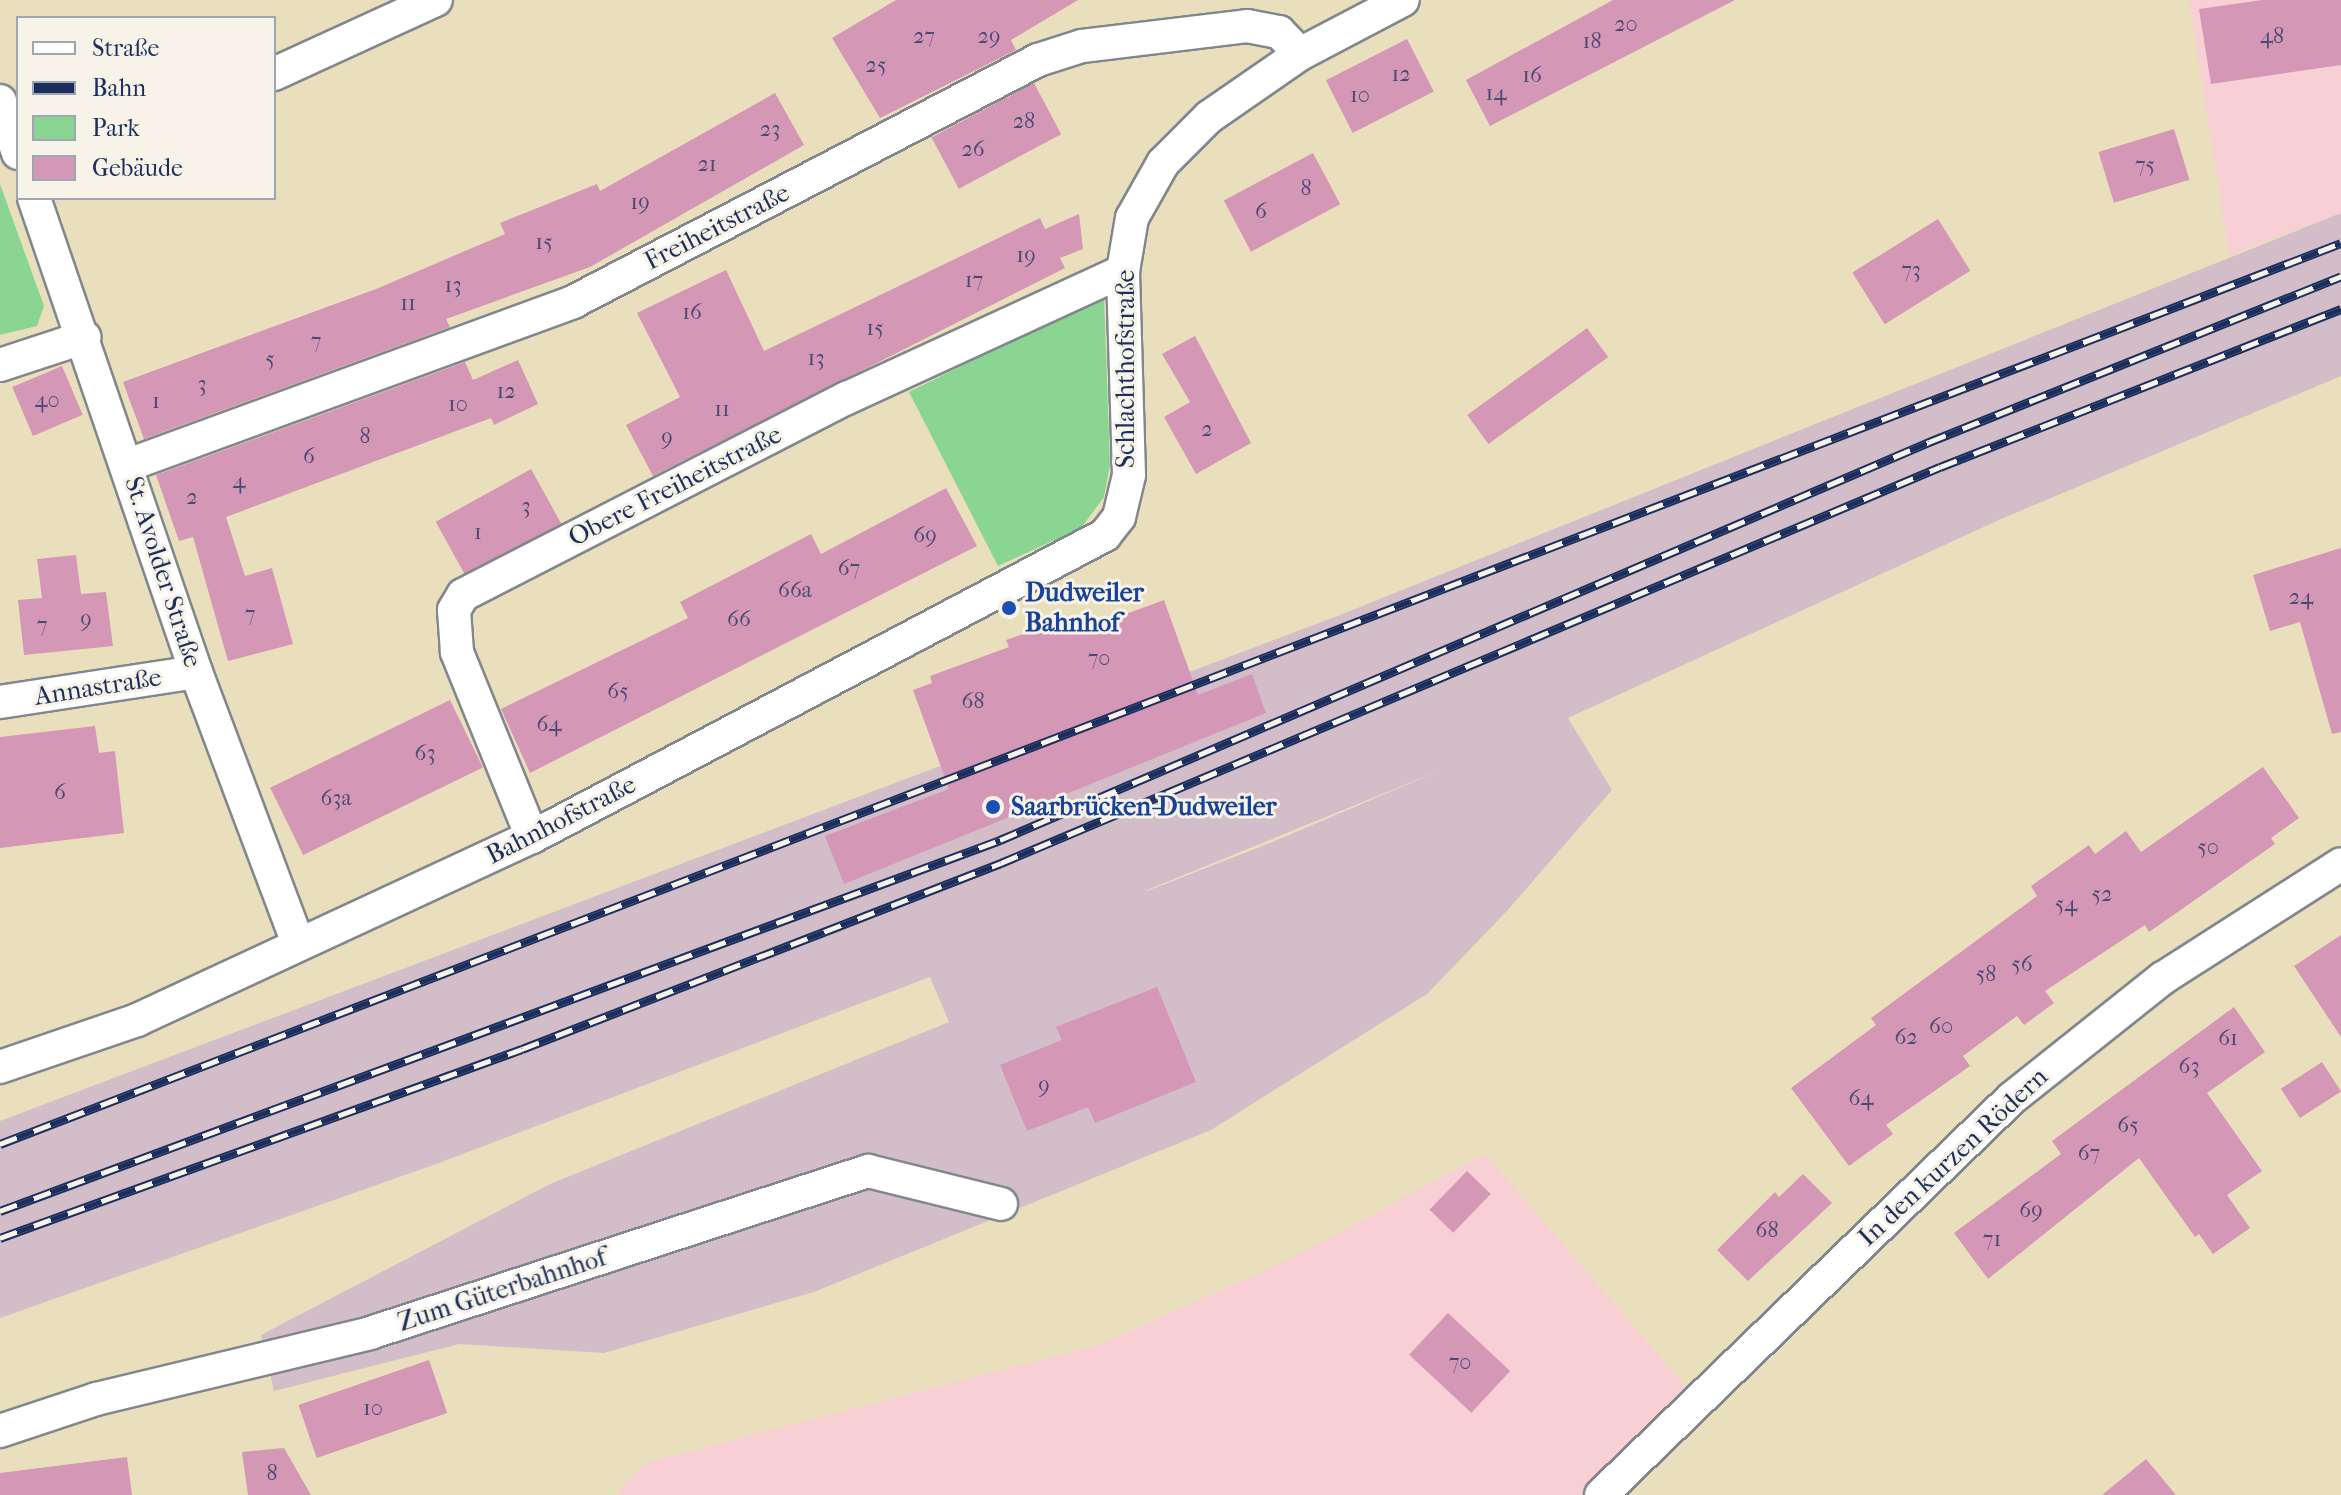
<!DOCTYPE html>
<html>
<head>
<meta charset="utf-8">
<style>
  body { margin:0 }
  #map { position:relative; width:2341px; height:1495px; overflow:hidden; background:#eadfbc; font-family:"IM FELL French Canon",serif }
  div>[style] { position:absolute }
  .built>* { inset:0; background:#f7cfd5 }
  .industrial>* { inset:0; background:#d2bdc8 }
  .green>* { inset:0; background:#8bd592 }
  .building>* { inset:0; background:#d597b6; transform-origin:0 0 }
  .roads { filter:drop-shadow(2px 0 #82878d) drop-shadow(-2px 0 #82878d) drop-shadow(0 2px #82878d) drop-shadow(0 -2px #82878d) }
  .street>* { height:32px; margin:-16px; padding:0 16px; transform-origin:16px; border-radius:16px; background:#fff }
  .rail>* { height:9px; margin-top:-4.5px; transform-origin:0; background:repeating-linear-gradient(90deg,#f7f3e8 0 18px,#1b2f5e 0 36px); box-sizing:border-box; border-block:2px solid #1b2f5e }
  .dots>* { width:22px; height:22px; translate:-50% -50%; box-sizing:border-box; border:4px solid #f7f3e8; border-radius:50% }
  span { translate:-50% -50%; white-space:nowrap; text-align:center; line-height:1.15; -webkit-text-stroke:6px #f7f3e8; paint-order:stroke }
  .number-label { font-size:22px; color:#4a4974 }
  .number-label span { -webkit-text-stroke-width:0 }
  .street-label { font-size:26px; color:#1b2f5e }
  .transit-label { font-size:26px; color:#164399; font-weight:700 }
  .left { translate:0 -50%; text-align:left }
  .legend { position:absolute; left:16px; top:16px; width:260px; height:184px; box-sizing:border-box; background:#f7f3e8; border:2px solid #9fa5b1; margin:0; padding:10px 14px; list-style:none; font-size:24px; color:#1b2f5e }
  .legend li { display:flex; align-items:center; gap:16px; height:40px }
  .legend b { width:40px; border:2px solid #9fa5b1 }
</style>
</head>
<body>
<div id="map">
  <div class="built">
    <i style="clip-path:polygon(2189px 0,2341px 0,2341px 213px,2229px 255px)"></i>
    <i style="clip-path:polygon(1485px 1154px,1704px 1408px,1614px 1495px,616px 1495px,645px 1463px,1102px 1344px,1292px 1258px)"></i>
  </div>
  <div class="industrial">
    <i style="clip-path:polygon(evenodd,2341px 213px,2341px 376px,2001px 519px,1568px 718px,1612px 790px,1506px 912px,1427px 994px,1211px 1130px,814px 1292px,604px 1353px,459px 1344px,274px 1391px,261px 1335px,550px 1184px,949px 1022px,930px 977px,439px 1163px,0 1318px,0 1121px,1340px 615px,2341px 213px,1446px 768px,1270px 843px,1147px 891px,1147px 890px,1446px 768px)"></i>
  </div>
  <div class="green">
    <i style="clip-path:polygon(0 184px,44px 306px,37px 326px,0 335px)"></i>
    <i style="clip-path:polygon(1104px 295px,1110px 465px,1104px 497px,1081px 528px,998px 566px,909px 392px)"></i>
  </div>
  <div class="building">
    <i style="clip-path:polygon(896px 0,1078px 0,1011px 40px,1016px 50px,880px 118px,832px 38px)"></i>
    <i style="clip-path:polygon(1613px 0,1735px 0,1490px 126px,1466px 80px)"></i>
    <i style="clip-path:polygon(2262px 0,2341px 0,2341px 65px,2211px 84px,2199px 9px)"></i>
    <i style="left:1407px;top:39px;width:59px;height:91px;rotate:63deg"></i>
    <i style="left:1034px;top:83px;width:58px;height:116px;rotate:62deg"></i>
    <i style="clip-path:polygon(775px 93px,804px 145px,590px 267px,446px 319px,450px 327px,144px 439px,123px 382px,376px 289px,505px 234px,500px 223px,597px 184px,600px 191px)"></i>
    <i style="left:2174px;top:129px;width:53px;height:79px;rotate:73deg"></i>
    <i style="left:1313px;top:153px;width:58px;height:101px;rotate:62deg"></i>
    <i style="clip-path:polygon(1079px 214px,1083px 249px,1060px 258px,1065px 268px,653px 476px,626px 425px,680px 397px,637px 313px,726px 270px,764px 351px,1040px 218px,1045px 229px)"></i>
    <i style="left:1938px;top:219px;width:61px;height:101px;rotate:58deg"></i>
    <i style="left:1587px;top:328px;width:36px;height:148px;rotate:54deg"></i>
    <i style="clip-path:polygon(1195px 336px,1251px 443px,1196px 474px,1164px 417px,1190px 402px,1162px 354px)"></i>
    <i style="clip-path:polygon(518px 360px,538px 404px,494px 425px,491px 418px,226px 517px,245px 576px,272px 568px,293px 644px,228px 661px,193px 537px,179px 541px,156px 475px,465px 362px,473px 380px)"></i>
    <i style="left:62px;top:366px;width:53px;height:54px;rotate:67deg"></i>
    <i style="left:531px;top:469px;width:63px;height:109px;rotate:61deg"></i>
    <i style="clip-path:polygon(946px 488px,977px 546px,530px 773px,501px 709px,688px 618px,680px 602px,811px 534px,821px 554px)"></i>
    <i style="clip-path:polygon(2341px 548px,2341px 732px,2332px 734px,2300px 622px,2270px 631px,2253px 575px)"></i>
    <i style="clip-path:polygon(76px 555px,81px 594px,106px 592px,113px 646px,24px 655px,18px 600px,42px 598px,37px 559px)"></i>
    <i style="clip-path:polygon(1164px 600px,1198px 695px,1252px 674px,1266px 713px,844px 884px,825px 836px,949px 789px,913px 690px,932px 683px,930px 676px,1009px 647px,1006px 640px,1069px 618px,1074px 633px)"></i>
    <i style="left:450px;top:700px;width:75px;height:200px;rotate:64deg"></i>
    <i style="clip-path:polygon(95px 726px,99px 753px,115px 751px,124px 833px,0 848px,0 737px)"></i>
    <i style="clip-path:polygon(2263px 767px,2299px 818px,2271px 838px,2275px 844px,2149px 932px,2145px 925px,2045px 991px,2054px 1003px,2024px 1025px,2017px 1016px,1963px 1056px,1970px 1066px,1886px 1125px,1893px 1134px,1849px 1166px,1791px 1088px,1876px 1025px,1871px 1018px,2037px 896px,2031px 886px,2089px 845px,2095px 854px,2126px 831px,2141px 852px)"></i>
    <i style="clip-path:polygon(2341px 935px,2341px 1037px,2294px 966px)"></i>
    <i style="clip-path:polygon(1157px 987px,1196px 1082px,1095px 1123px,1088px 1107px,1027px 1131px,1000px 1065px,1062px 1040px,1056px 1027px)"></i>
    <i style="clip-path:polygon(2234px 1007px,2265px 1052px,2207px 1093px,2262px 1171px,2227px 1195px,2250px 1228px,2213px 1254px,2199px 1234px,2195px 1237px,2139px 1158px,1988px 1279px,1954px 1233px,2061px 1154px,2052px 1141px)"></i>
    <i style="left:2322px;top:1062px;width:35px;height:49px;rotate:57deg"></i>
    <i style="left:1467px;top:1171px;width:33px;height:54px;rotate:44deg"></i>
    <i style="clip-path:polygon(1803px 1174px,1832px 1203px,1748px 1281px,1717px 1250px,1775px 1192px,1779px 1197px)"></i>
    <i style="left:1448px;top:1313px;width:85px;height:57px;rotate:43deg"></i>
    <i style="left:429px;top:1360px;width:56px;height:138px;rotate:71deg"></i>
    <i style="clip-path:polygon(284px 1448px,311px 1495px,248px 1495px,242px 1452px)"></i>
    <i style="clip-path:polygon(127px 1457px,132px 1495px,0 1495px,0 1473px)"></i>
    <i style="clip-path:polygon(2146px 1459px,2176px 1495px,2102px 1495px)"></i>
  </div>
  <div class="roads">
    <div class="street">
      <i style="left:274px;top:74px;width:178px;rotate:-24.6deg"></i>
      <i style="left:0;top:101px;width:55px;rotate:70.9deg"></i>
      <i style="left:34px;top:198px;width:501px;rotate:71.13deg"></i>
      <i style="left:196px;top:672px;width:290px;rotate:69.4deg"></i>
      <i style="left:0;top:365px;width:89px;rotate:-18.2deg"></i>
      <i style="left:128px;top:465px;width:474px;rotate:-20.1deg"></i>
      <i style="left:573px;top:302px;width:524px;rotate:-27.49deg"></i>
      <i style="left:1038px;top:60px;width:46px;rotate:-17.7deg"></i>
      <i style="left:1082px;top:46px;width:166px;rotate:-6.9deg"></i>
      <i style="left:1247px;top:26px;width:33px;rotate:11deg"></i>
      <i style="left:1279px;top:32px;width:30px;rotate:46deg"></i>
      <i style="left:0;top:702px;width:198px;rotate:-8.7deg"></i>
      <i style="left:532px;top:837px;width:200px;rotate:-112.1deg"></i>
      <i style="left:457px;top:652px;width:42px;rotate:-94.1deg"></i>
      <i style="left:454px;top:610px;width:17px;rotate:-59deg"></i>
      <i style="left:463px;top:595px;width:432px;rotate:-27.2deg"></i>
      <i style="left:847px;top:398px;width:304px;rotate:-24.7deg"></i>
      <i style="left:0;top:1067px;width:145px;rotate:-18.9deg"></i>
      <i style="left:137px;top:1020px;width:435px;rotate:-24.9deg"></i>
      <i style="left:532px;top:837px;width:648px;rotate:-27.79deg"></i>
      <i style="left:1105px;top:535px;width:23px;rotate:-52deg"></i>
      <i style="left:1119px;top:517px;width:43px;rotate:-76.6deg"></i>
      <i style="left:1129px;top:475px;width:204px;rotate:-91.7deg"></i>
      <i style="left:1123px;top:271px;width:54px;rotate:-80.4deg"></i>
      <i style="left:1132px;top:218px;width:63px;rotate:-60.6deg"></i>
      <i style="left:1163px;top:163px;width:65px;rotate:-45deg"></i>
      <i style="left:1209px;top:117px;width:111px;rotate:-34.7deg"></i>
      <i style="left:1300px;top:54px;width:116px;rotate:-27.7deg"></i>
      <i style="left:0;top:1431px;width:101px;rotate:-18.4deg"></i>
      <i style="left:96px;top:1399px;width:282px;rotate:-13.5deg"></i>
      <i style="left:370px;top:1333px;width:524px;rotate:-18.02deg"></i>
      <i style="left:868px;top:1171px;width:137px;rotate:13.9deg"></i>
      <i style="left:1601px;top:1495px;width:571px;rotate:-44.01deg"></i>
      <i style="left:2012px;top:1098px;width:193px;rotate:-38.5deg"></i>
      <i style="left:2163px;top:978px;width:211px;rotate:-32.6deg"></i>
    </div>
  </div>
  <div class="rail">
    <i style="left:0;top:1144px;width:2508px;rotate:-21.05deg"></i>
    <i style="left:0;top:1211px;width:1067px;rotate:-20.35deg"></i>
    <i style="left:1000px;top:840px;width:1011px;rotate:-23.19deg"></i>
    <i style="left:1929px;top:442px;width:444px;rotate:-21.9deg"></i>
    <i style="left:0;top:1238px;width:555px;rotate:-19.9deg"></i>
    <i style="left:522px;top:1049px;width:514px;rotate:-21.22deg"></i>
    <i style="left:1001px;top:863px;width:1019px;rotate:-22.87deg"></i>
    <i style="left:1940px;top:467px;width:431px;rotate:-21.5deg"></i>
  </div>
  <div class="dots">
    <i style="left:1009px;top:608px;background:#1a4fb4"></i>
    <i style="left:993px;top:807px;background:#1a4fb4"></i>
  </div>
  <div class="number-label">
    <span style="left:1626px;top:25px">20</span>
    <span style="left:924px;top:37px">27</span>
    <span style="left:989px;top:37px">29</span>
    <span style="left:2272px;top:37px">48</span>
    <span style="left:1592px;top:42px">18</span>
    <span style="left:876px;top:66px">25</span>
    <span style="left:1401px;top:75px">12</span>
    <span style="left:1532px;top:76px">16</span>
    <span style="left:1496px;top:94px">14</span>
    <span style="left:1360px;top:96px">10</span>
    <span style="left:1024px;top:122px">28</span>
    <span style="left:770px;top:130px">23</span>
    <span style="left:973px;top:150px">26</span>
    <span style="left:707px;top:165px">21</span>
    <span style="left:2145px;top:166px">75</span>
    <span style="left:1306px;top:189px">8</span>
    <span style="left:640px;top:203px">19</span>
    <span style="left:1261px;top:212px">6</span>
    <span style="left:544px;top:243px">15</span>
    <span style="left:1026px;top:256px">19</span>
    <span style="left:1911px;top:271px">73</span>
    <span style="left:974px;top:281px">17</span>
    <span style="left:453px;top:286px">13</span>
    <span style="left:408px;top:304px">11</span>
    <span style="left:692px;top:313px">16</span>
    <span style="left:875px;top:329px">15</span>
    <span style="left:316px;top:342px">7</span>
    <span style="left:816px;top:359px">13</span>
    <span style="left:270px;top:360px">5</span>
    <span style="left:202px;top:385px">3</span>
    <span style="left:506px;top:392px">12</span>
    <span style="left:47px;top:401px">40</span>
    <span style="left:156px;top:402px">1</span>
    <span style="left:458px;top:405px">10</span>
    <span style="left:722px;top:410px">11</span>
    <span style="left:1207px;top:430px">2</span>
    <span style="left:365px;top:437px">8</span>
    <span style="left:667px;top:438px">9</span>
    <span style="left:309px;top:457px">6</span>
    <span style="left:239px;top:482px">4</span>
    <span style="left:192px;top:498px">2</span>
    <span style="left:526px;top:507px">3</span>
    <span style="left:478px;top:533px">1</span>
    <span style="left:925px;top:536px">69</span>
    <span style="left:849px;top:569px">67</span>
    <span style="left:795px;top:591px">66a</span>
    <span style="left:2301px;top:598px">24</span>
    <span style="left:250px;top:615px">7</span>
    <span style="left:86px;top:620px">9</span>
    <span style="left:739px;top:620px">66</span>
    <span style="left:42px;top:626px">7</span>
    <span style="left:1099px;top:659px">70</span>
    <span style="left:618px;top:692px">65</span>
    <span style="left:973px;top:702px">68</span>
    <span style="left:549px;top:725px">64</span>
    <span style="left:425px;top:754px">63</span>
    <span style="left:60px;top:793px">6</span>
    <span style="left:336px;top:799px">63a</span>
    <span style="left:2208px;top:848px">50</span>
    <span style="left:2102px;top:895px">52</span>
    <span style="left:2066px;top:905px">54</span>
    <span style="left:2022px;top:965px">56</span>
    <span style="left:1986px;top:975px">58</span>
    <span style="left:1941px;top:1027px">60</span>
    <span style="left:1906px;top:1038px">62</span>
    <span style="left:2228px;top:1039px">61</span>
    <span style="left:2189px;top:1067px">63</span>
    <span style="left:1044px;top:1086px">9</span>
    <span style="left:1861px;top:1099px">64</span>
    <span style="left:2128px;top:1126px">65</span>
    <span style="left:2089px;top:1154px">67</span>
    <span style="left:2031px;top:1211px">69</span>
    <span style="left:1767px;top:1231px">68</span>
    <span style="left:1992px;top:1240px">71</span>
    <span style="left:1460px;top:1363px">70</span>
    <span style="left:373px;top:1409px">10</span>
    <span style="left:272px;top:1474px">8</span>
  </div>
  <div class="street-label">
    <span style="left:717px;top:227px;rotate:-27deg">Freiheitstraße</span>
    <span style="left:1126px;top:369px;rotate:-90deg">Schlachthofstraße</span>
    <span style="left:675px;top:486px;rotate:-27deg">Obere Freiheitstraße</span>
    <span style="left:163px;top:572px;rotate:72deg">St. Avolder Straße</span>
    <span style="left:98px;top:687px;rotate:-9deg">Annastraße</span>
    <span style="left:561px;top:820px;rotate:-27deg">Bahnhofstraße</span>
    <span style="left:1953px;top:1157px;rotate:-43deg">In den kurzen Rödern</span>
    <span style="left:502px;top:1290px;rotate:-18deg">Zum Güterbahnhof</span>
  </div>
  <div class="transit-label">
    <span class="left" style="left:1025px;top:608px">Dudweiler<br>Bahnhof</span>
    <span class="left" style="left:1011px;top:807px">Saarbrücken-Dudweiler</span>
  </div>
  <ul class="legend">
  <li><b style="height:10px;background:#fff"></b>Straße</li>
  <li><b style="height:10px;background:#1b2f5e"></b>Bahn</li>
  <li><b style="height:22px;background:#8bd592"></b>Park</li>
  <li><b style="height:22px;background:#d597b6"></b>Gebäude</li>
  </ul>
</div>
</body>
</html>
